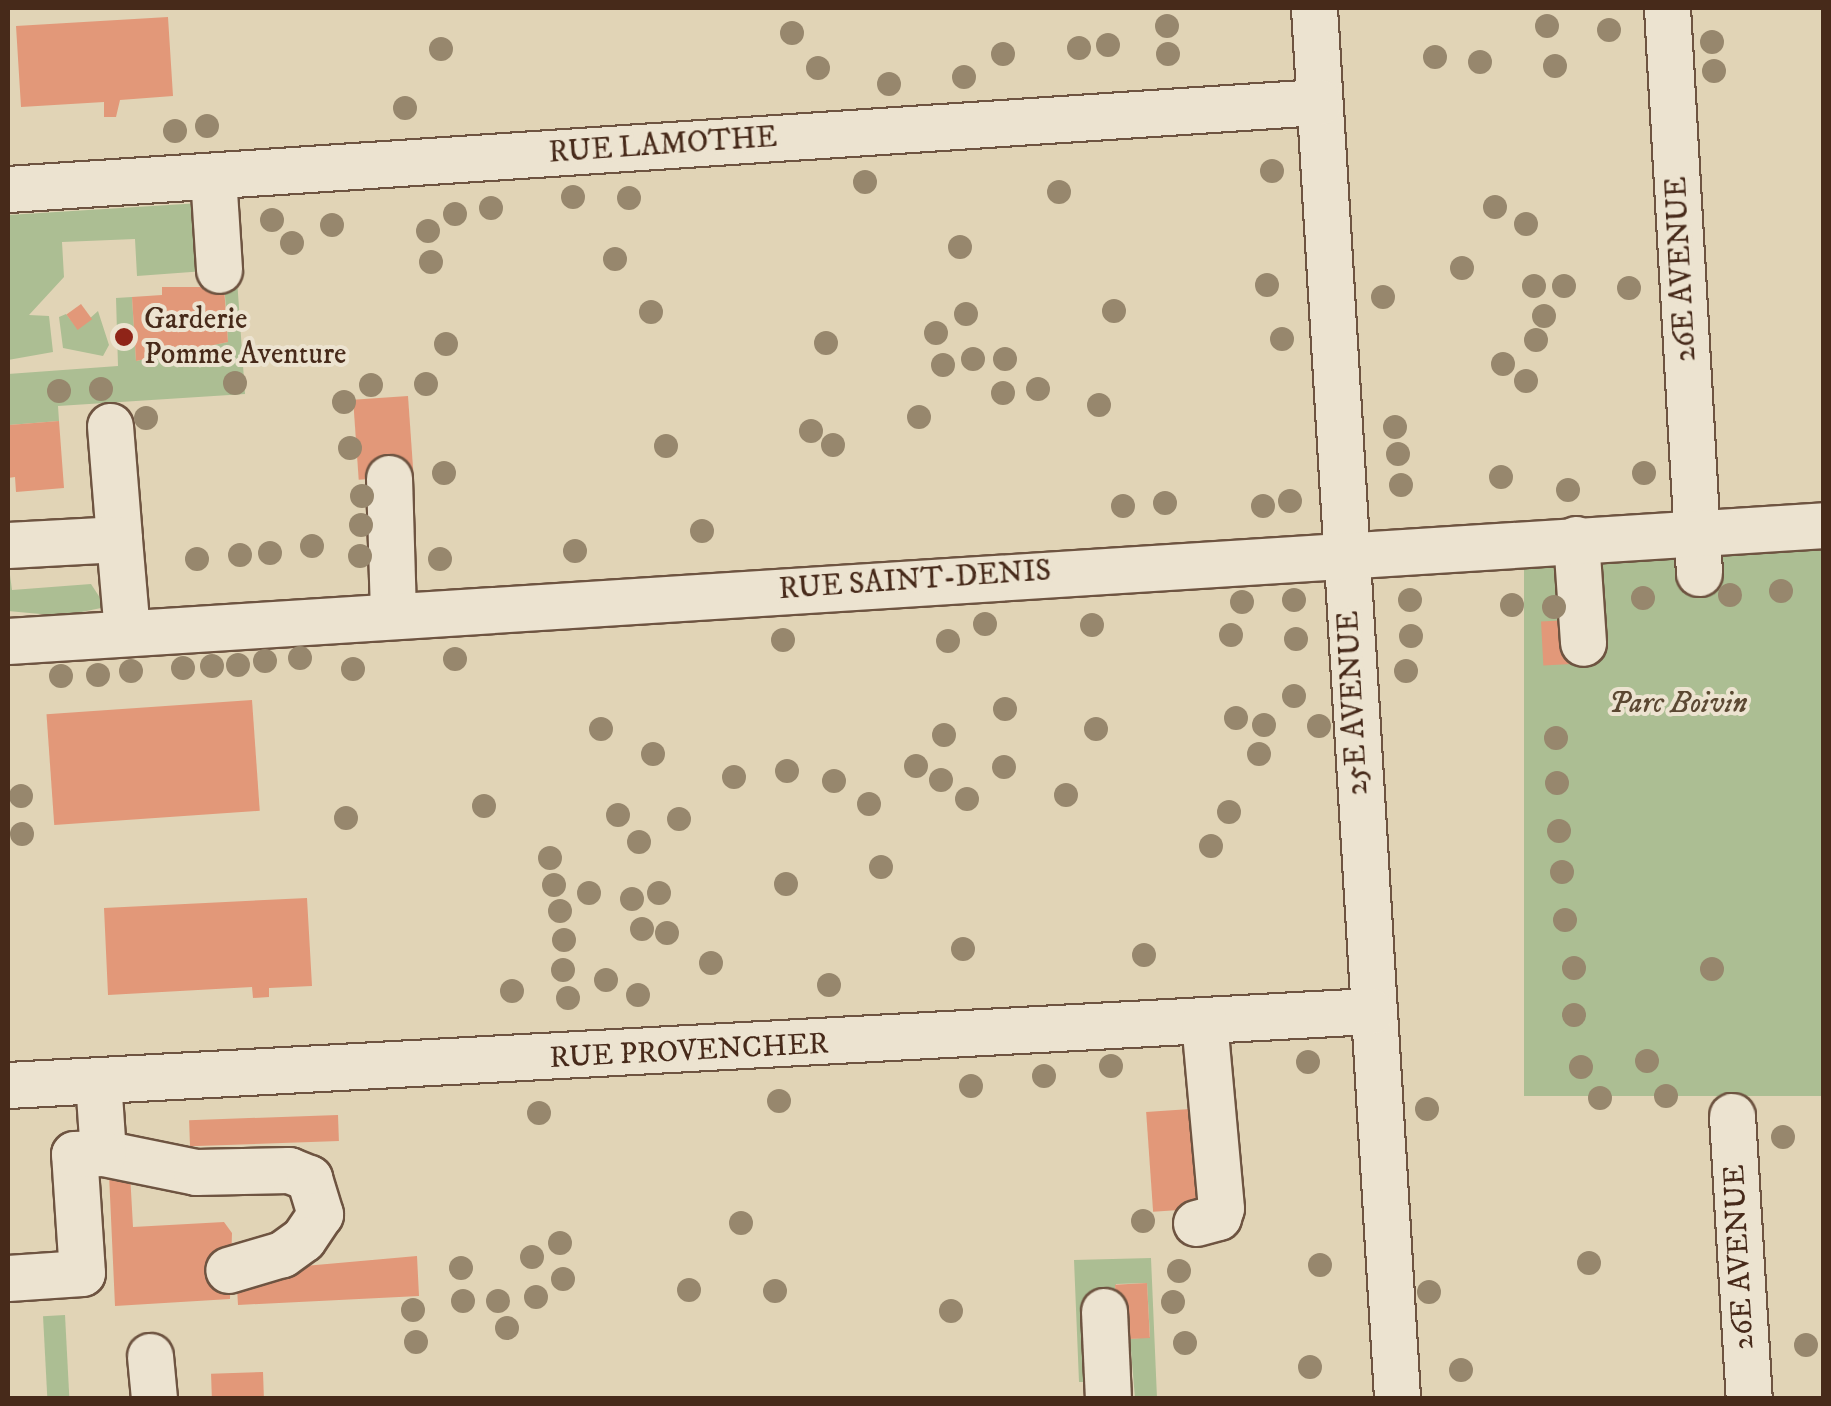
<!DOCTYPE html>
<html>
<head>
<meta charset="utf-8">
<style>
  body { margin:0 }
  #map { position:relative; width:1831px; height:1406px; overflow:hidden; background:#e1d4b6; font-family:"IM FELL DW Pica",serif }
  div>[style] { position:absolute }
  .green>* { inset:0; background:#acbe93; transform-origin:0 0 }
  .building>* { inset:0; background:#e29879; transform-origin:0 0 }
  .roads { filter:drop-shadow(2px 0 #6e5441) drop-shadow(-2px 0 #6e5441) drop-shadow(0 2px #6e5441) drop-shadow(0 -2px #6e5441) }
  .minor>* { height:45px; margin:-22.5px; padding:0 22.5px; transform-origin:22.5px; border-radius:22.5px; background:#ece3d0 }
  .trees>* { width:24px; height:24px; margin:-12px; border-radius:50%; background:#97876d }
  .dots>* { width:28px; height:28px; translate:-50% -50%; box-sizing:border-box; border:5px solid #ece3d0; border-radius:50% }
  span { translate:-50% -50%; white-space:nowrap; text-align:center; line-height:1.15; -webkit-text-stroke:8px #ece3d0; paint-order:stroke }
  .street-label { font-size:30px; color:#472a1a }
  .poi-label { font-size:30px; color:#472a1a }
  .left { translate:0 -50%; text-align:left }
  .park-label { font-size:30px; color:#5b4832; font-style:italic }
  .frame { position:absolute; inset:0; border:10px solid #472a1a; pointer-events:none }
</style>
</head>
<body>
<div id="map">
  <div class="green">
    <i style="clip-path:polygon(201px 203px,205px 271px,137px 276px,135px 239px,62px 242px,64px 277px,29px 315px,49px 316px,53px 352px,8px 360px,8px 215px)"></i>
    <i style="clip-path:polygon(237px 279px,245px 394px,58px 406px,59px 421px,9px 425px,8px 457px,8px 374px,118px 366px,116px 298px,132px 297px,136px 361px,228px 342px,224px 280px)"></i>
    <i style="clip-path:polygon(98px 311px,109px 345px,103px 356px,63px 348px,59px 317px,66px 314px,78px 329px)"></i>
    <i style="left:1823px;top:549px;width:547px;height:299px;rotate:90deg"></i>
    <i style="clip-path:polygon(8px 560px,12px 590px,91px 584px,106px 607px,62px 616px,8px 611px)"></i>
    <i style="clip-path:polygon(1151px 1258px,1157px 1398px,1135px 1398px,1130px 1339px,1150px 1337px,1147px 1283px,1116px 1284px,1089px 1382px,1079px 1382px,1074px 1260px)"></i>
    <i style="left:65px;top:1315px;width:83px;height:22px;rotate:87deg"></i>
  </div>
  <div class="building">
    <i style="clip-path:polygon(168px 17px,173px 96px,120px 100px,116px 117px,104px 117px,104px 102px,21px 107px,16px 26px)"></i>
    <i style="clip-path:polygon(162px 287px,224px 287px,228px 342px,136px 361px,132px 297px,162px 295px)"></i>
    <i style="left:81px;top:304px;width:19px;height:18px;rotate:54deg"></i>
    <i style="left:408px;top:396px;width:80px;height:55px;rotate:86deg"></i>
    <i style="clip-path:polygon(59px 421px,64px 488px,16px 492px,15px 477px,8px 478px,9px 425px)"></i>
    <i style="left:1569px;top:620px;width:44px;height:28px;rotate:87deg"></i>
    <i style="left:252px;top:700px;width:111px;height:206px;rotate:86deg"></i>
    <i style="clip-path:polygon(307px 898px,312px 986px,269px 988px,269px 997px,253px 998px,252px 987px,108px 995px,104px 908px)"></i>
    <i style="left:1205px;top:1108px;width:100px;height:59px;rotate:86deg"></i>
    <i style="left:338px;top:1115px;width:26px;height:149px;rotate:88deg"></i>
    <i style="clip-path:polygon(130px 1173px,133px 1227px,224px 1222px,232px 1233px,230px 1299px,115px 1306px,109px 1174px)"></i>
    <i style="clip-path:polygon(417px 1256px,419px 1296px,238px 1305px,237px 1288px,250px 1287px,249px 1271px)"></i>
    <i style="left:1147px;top:1283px;width:55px;height:32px;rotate:87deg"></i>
    <i style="left:263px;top:1372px;width:26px;height:52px;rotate:88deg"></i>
  </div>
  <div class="roads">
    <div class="minor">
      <i style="left:1314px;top:8px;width:1392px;rotate:86.58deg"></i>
      <i style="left:1667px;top:8px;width:566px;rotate:86.76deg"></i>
      <i style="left:213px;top:176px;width:94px;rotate:86.3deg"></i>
      <i style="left:8px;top:189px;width:1314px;rotate:-3.8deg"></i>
      <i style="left:110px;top:426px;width:113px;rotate:85.4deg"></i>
      <i style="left:389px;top:478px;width:136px;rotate:88.3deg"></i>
      <i style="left:1576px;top:539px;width:104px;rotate:86.1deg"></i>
      <i style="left:8px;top:545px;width:111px;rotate:-3.1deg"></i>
      <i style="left:119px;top:539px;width:94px;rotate:85.1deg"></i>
      <i style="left:8px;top:641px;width:1820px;rotate:-3.65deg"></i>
      <i style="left:98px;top:1080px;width:73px;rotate:86.1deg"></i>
      <i style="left:103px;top:1153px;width:95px;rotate:11.5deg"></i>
      <i style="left:196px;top:1172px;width:93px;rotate:-1.2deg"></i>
      <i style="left:289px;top:1170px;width:22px;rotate:22deg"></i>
      <i style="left:309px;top:1178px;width:38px;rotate:73deg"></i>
      <i style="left:320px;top:1214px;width:30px;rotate:124deg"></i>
      <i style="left:303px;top:1239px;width:26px;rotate:144deg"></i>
      <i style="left:282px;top:1254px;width:56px;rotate:163.5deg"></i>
      <i style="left:8px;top:1085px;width:1365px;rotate:-3.11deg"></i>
      <i style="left:1732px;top:1116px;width:283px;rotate:86.6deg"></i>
      <i style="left:1196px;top:1223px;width:23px;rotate:-15deg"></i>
      <i style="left:1218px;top:1217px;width:9px;rotate:-72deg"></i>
      <i style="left:1221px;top:1208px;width:187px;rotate:-95.2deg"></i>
      <i style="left:8px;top:1278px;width:74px;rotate:-3.9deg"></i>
      <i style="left:82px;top:1273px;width:119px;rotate:-93.8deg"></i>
      <i style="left:74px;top:1154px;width:29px;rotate:-2deg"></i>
      <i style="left:1104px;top:1311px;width:87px;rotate:87.4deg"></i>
      <i style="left:150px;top:1356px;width:42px;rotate:84.6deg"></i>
    </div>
  </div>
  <div class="trees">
    <i style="left:1167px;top:26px"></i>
    <i style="left:1547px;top:26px"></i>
    <i style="left:1609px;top:30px"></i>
    <i style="left:792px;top:33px"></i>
    <i style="left:1712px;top:42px"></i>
    <i style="left:1108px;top:45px"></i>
    <i style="left:1079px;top:48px"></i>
    <i style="left:441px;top:49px"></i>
    <i style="left:1003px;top:54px"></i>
    <i style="left:1168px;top:54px"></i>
    <i style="left:1435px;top:57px"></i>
    <i style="left:1480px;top:62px"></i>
    <i style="left:1555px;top:66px"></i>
    <i style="left:818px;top:68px"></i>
    <i style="left:1714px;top:71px"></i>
    <i style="left:964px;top:77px"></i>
    <i style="left:889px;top:84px"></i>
    <i style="left:405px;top:108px"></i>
    <i style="left:207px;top:126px"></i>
    <i style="left:175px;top:131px"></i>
    <i style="left:1272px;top:171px"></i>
    <i style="left:865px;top:182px"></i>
    <i style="left:1059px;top:192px"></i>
    <i style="left:573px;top:197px"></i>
    <i style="left:629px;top:198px"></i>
    <i style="left:1495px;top:207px"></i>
    <i style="left:491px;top:208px"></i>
    <i style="left:455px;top:214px"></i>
    <i style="left:272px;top:220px"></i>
    <i style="left:1526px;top:224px"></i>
    <i style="left:332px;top:225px"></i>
    <i style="left:428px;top:231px"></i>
    <i style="left:292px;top:243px"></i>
    <i style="left:960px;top:247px"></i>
    <i style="left:615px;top:259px"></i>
    <i style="left:431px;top:262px"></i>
    <i style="left:1462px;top:268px"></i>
    <i style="left:1267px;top:285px"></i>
    <i style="left:1534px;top:286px"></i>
    <i style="left:1564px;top:286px"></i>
    <i style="left:1629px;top:288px"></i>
    <i style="left:1383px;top:297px"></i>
    <i style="left:1114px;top:311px"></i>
    <i style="left:651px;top:312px"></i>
    <i style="left:966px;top:314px"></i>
    <i style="left:1544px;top:316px"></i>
    <i style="left:936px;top:333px"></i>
    <i style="left:1282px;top:339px"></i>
    <i style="left:1536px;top:340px"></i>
    <i style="left:826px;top:343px"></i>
    <i style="left:446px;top:344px"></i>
    <i style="left:973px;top:359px"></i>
    <i style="left:1005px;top:359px"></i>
    <i style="left:1503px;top:364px"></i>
    <i style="left:943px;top:365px"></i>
    <i style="left:1526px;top:381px"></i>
    <i style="left:235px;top:383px"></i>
    <i style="left:426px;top:384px"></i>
    <i style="left:371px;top:385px"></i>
    <i style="left:101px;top:389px"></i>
    <i style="left:1038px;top:389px"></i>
    <i style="left:59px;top:391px"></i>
    <i style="left:1003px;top:393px"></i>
    <i style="left:344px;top:402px"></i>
    <i style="left:1099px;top:405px"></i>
    <i style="left:919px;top:417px"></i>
    <i style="left:146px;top:418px"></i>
    <i style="left:1395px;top:427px"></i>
    <i style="left:811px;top:431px"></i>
    <i style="left:833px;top:445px"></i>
    <i style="left:666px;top:446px"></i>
    <i style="left:350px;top:448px"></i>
    <i style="left:1398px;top:454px"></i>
    <i style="left:444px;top:473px"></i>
    <i style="left:1644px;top:473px"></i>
    <i style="left:1501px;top:477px"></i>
    <i style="left:1401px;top:485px"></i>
    <i style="left:1568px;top:490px"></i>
    <i style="left:362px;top:496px"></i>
    <i style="left:1290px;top:501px"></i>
    <i style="left:1165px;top:503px"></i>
    <i style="left:1123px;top:506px"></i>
    <i style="left:1263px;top:506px"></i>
    <i style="left:361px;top:525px"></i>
    <i style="left:702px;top:531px"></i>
    <i style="left:312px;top:546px"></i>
    <i style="left:575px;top:551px"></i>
    <i style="left:270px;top:553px"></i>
    <i style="left:240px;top:555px"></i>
    <i style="left:360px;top:556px"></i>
    <i style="left:197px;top:559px"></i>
    <i style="left:440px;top:559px"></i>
    <i style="left:1781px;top:591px"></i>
    <i style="left:1730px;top:595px"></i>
    <i style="left:1643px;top:598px"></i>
    <i style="left:1294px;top:600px"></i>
    <i style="left:1410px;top:600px"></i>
    <i style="left:1242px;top:602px"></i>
    <i style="left:1512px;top:605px"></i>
    <i style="left:1554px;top:607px"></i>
    <i style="left:985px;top:624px"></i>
    <i style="left:1092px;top:625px"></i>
    <i style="left:1231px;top:635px"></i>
    <i style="left:1411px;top:636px"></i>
    <i style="left:1296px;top:639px"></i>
    <i style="left:783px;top:640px"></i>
    <i style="left:948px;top:641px"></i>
    <i style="left:300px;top:658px"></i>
    <i style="left:455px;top:659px"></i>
    <i style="left:265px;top:661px"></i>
    <i style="left:238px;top:665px"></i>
    <i style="left:212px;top:666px"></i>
    <i style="left:183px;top:668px"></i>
    <i style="left:353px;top:669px"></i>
    <i style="left:131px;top:671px"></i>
    <i style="left:1406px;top:671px"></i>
    <i style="left:98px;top:675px"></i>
    <i style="left:61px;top:676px"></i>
    <i style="left:1294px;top:696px"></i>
    <i style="left:1005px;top:709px"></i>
    <i style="left:1236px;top:718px"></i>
    <i style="left:1264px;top:725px"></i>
    <i style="left:1319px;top:726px"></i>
    <i style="left:601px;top:729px"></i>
    <i style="left:1096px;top:729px"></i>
    <i style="left:944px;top:735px"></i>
    <i style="left:1556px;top:738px"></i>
    <i style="left:653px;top:754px"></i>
    <i style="left:1259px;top:754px"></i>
    <i style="left:916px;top:766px"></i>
    <i style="left:1004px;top:767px"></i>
    <i style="left:787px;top:771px"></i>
    <i style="left:734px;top:777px"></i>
    <i style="left:941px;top:780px"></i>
    <i style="left:834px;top:781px"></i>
    <i style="left:1557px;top:783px"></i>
    <i style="left:1066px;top:795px"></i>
    <i style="left:21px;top:796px"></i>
    <i style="left:967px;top:799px"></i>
    <i style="left:869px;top:804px"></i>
    <i style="left:484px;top:806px"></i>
    <i style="left:1229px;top:812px"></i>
    <i style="left:618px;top:815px"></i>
    <i style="left:346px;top:818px"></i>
    <i style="left:679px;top:819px"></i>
    <i style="left:1559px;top:831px"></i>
    <i style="left:22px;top:834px"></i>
    <i style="left:639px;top:842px"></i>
    <i style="left:1211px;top:846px"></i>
    <i style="left:550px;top:858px"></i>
    <i style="left:881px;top:867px"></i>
    <i style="left:1562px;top:872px"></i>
    <i style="left:786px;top:884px"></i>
    <i style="left:554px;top:885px"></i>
    <i style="left:589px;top:893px"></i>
    <i style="left:659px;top:893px"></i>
    <i style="left:632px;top:899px"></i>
    <i style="left:560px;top:911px"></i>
    <i style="left:1565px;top:920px"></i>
    <i style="left:642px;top:929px"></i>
    <i style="left:667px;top:933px"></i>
    <i style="left:564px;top:940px"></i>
    <i style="left:963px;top:949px"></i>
    <i style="left:1144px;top:955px"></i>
    <i style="left:711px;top:963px"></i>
    <i style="left:1574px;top:968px"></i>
    <i style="left:1712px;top:969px"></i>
    <i style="left:563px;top:970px"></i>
    <i style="left:606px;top:980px"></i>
    <i style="left:829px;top:985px"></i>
    <i style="left:512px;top:991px"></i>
    <i style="left:638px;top:995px"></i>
    <i style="left:568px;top:998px"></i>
    <i style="left:1574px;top:1015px"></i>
    <i style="left:1647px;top:1061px"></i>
    <i style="left:1308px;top:1062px"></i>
    <i style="left:1111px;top:1066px"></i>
    <i style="left:1581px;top:1067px"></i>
    <i style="left:1044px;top:1076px"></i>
    <i style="left:971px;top:1086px"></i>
    <i style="left:1666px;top:1096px"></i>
    <i style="left:1600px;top:1098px"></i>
    <i style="left:779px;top:1101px"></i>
    <i style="left:1427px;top:1109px"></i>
    <i style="left:539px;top:1113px"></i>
    <i style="left:1783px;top:1137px"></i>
    <i style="left:1143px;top:1221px"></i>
    <i style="left:741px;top:1223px"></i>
    <i style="left:560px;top:1243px"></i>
    <i style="left:532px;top:1257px"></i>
    <i style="left:1589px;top:1263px"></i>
    <i style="left:1320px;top:1265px"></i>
    <i style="left:461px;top:1268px"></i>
    <i style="left:1179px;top:1271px"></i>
    <i style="left:563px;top:1279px"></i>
    <i style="left:689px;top:1290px"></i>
    <i style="left:775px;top:1291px"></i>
    <i style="left:1429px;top:1292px"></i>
    <i style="left:536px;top:1297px"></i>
    <i style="left:463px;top:1301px"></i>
    <i style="left:498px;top:1301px"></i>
    <i style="left:1173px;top:1302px"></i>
    <i style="left:413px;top:1310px"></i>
    <i style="left:951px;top:1311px"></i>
    <i style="left:507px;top:1328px"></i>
    <i style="left:416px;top:1342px"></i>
    <i style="left:1185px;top:1343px"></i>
    <i style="left:1806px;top:1345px"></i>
    <i style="left:1310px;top:1367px"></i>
    <i style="left:1461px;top:1370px"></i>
  </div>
  <div class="dots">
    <i style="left:124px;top:337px;background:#8f2418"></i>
  </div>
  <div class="street-label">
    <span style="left:663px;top:146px;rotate:-4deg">RUE LAMOTHE</span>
    <span style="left:1682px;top:269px;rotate:-93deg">26E AVENUE</span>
    <span style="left:915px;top:581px;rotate:-4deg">RUE SAINT-DENIS</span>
    <span style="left:1354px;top:703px;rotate:-93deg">25E AVENUE</span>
    <span style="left:689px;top:1052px;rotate:-3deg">RUE PROVENCHER</span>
    <span style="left:1740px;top:1257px;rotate:-93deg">26E AVENUE</span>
  </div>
  <div class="poi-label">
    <span class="left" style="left:144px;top:337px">Garderie<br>Pomme Aventure</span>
  </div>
  <div class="park-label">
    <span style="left:1678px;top:704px">Parc Boivin</span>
  </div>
  <div class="frame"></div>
</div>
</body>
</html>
